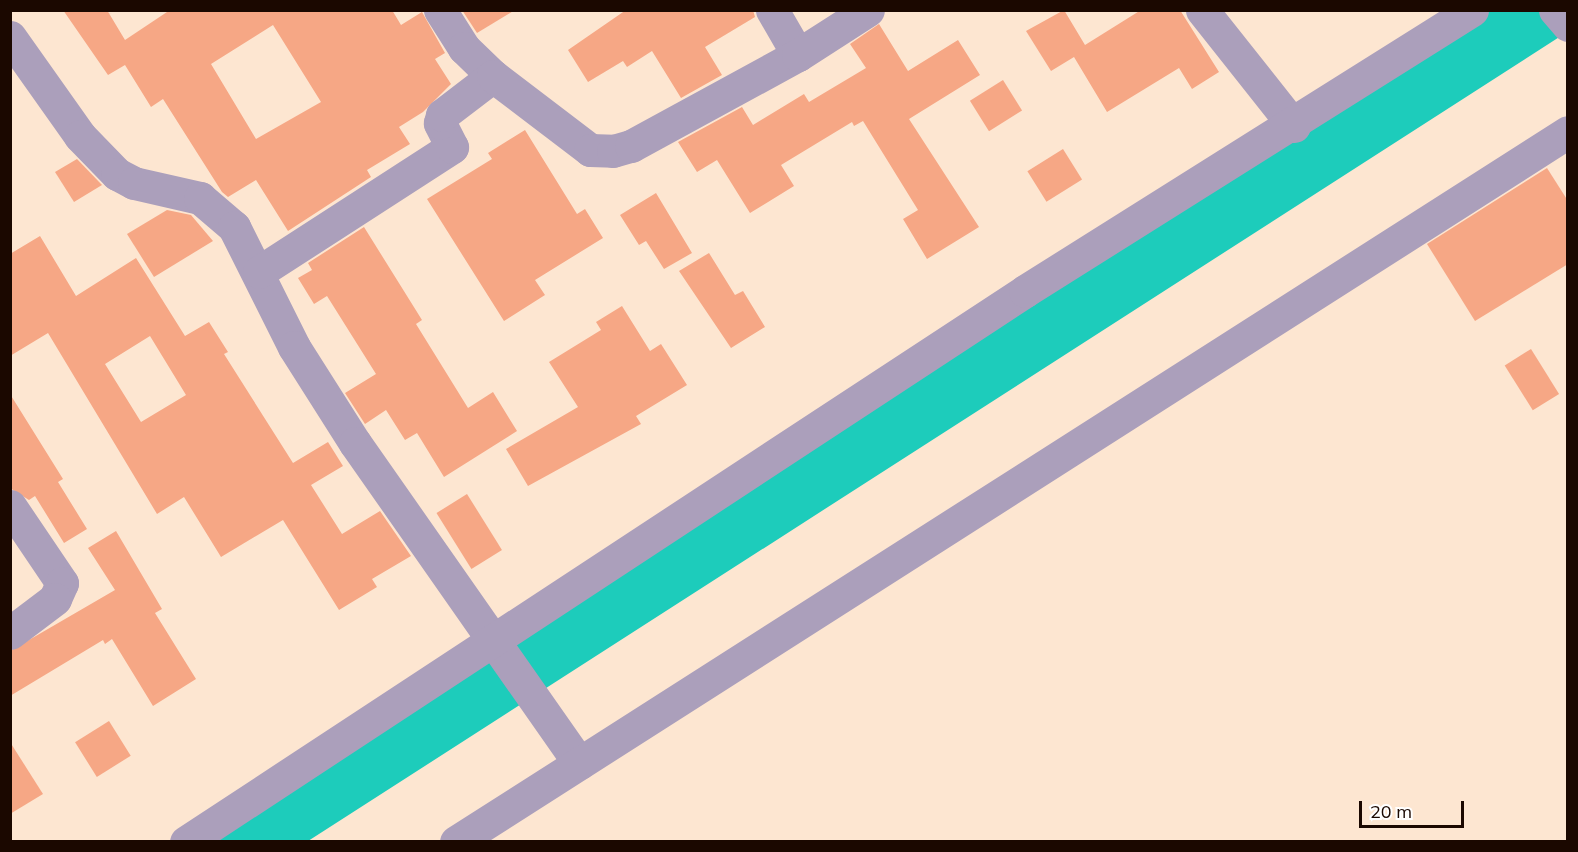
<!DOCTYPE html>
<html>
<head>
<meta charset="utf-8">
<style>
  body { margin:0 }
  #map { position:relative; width:1578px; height:852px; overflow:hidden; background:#fde6d1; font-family:Mulish,sans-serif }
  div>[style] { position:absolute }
  .river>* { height:63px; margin:-31.5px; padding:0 31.5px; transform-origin:31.5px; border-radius:31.5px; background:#1dccbb }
  .building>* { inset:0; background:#f6a785; transform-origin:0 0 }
  .minor>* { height:33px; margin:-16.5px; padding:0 16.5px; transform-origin:16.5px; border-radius:16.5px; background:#ab9fbb }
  span { translate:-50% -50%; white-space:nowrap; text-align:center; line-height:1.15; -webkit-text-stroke:4.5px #fff; paint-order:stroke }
  .frame { position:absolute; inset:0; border:12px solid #1b0800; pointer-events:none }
  .scale { position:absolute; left:1359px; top:801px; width:105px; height:27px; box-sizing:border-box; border:3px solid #1b0800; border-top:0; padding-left:8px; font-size:18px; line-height:21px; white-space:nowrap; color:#1b0800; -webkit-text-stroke:4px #fff; paint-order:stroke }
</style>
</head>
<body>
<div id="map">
  <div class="river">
    <i style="left:247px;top:842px;width:1539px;rotate:-32.72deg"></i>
  </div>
  <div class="building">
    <i style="clip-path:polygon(evenodd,63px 10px,107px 10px,125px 40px,170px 10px,392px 10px,401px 25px,422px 12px,445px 53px,435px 59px,451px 84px,423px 112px,399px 127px,410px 144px,367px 170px,371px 177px,288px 231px,256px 180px,228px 197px,222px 192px,163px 99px,151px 107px,125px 65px,108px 75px,63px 10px,273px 25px,321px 102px,256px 139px,211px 64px,273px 25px)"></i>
    <i style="clip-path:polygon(462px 10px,515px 10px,477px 33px)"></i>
    <i style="clip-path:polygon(626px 10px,753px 10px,755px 17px,705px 47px,722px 75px,681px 98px,652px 51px,627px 67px,623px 61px,588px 82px,568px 50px)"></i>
    <i style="clip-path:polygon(1064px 10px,1085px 45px,1141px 10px,1180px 10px,1219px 72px,1192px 89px,1179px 68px,1107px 112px,1074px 57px,1051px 71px,1026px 31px)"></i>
    <i style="clip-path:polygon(879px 24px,908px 71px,958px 40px,980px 75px,909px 119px,979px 227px,927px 259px,903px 219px,918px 210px,863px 121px,854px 126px,852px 122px,781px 165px,794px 186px,750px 213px,717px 160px,697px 172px,678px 142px,742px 107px,753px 125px,804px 94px,809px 102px,866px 68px,850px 44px)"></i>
    <i style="left:1003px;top:80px;width:36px;height:39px;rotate:58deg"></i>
    <i style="clip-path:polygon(525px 130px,577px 214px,585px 209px,603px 238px,535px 280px,545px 295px,504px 321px,427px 199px,492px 159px,488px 153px)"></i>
    <i style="left:1063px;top:149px;width:36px;height:42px;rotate:58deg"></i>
    <i style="clip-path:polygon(77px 159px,102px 185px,74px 202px,55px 172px)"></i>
    <i style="clip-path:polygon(1547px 168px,1568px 201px,1568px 264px,1475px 321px,1427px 244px)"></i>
    <i style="clip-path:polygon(656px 193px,692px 253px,664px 269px,646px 241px,639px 245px,620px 215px)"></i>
    <i style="clip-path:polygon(167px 210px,191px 215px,213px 241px,154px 277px,127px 234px)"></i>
    <i style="clip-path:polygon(364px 227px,422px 320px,416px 324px,468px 408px,493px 392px,517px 431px,444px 477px,417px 433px,405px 440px,386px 410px,365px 424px,345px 393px,376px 374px,327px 296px,314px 304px,298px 278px,312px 270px,308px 263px)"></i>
    <i style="clip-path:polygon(evenodd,40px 236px,76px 296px,136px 258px,185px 336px,209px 322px,228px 352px,224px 354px,293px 463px,328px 442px,343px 466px,311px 485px,342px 534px,380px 511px,411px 556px,372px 579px,377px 587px,339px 610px,283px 520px,221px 557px,184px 497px,157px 514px,48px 333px,10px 356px,10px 254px,40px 236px,150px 336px,186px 395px,141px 422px,105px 364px,150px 336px)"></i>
    <i style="clip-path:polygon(709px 253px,735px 295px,743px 291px,765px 327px,731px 348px,679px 271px)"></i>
    <i style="clip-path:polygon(622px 306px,650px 351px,661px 344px,687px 385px,636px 416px,641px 424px,528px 486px,506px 449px,578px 407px,549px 362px,601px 330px,596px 322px)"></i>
    <i style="left:1531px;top:349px;width:53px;height:31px;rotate:58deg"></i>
    <i style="clip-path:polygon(10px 394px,63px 479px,58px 482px,87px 529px,64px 543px,35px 496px,29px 500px,10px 488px)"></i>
    <i style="left:467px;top:494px;width:66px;height:36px;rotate:58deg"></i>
    <i style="clip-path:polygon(116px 531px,162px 609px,155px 613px,196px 679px,153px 706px,112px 639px,105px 644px,103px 640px,10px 696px,10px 651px,115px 590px,88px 548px)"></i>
    <i style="left:109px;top:721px;width:41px;height:40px;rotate:58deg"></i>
    <i style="clip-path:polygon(10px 742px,43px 794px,10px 814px)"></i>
  </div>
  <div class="minor">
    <i style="left:440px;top:10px;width:45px;rotate:57.7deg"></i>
    <i style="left:464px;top:48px;width:40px;rotate:44deg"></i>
    <i style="left:772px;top:10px;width:52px;rotate:60deg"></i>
    <i style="left:1202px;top:10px;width:148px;rotate:51.6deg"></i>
    <i style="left:1555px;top:10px;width:20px;rotate:49deg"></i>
    <i style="left:10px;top:37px;width:121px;rotate:54.7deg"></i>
    <i style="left:80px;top:136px;width:53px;rotate:45.8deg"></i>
    <i style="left:117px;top:174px;width:19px;rotate:28deg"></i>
    <i style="left:134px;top:183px;width:68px;rotate:12.8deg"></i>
    <i style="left:200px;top:198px;width:45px;rotate:40.5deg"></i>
    <i style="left:234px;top:227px;width:134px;rotate:63.4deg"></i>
    <i style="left:294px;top:347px;width:114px;rotate:57.6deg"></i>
    <i style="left:355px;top:443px;width:391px;rotate:55deg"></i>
    <i style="left:259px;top:272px;width:230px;rotate:-32.9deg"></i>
    <i style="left:452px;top:147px;width:27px;rotate:-117deg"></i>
    <i style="left:440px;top:123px;width:8px;rotate:-76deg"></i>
    <i style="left:442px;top:115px;width:64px;rotate:-37.4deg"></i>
    <i style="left:493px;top:76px;width:122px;rotate:37.3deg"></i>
    <i style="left:590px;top:150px;width:23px;rotate:2deg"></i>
    <i style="left:613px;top:151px;width:19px;rotate:-16deg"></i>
    <i style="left:631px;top:146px;width:190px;rotate:-28.6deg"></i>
    <i style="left:798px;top:55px;width:83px;rotate:-32.7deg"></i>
    <i style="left:10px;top:506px;width:93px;rotate:56deg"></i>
    <i style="left:62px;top:583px;width:17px;rotate:114deg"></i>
    <i style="left:55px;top:599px;width:56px;rotate:142.9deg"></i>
    <i style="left:186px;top:842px;width:1004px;rotate:-33.29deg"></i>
    <i style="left:1025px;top:291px;width:528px;rotate:-32.15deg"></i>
    <i style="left:456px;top:842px;width:1319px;rotate:-32.56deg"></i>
  </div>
  <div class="frame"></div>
  <div class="scale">20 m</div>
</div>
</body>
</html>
